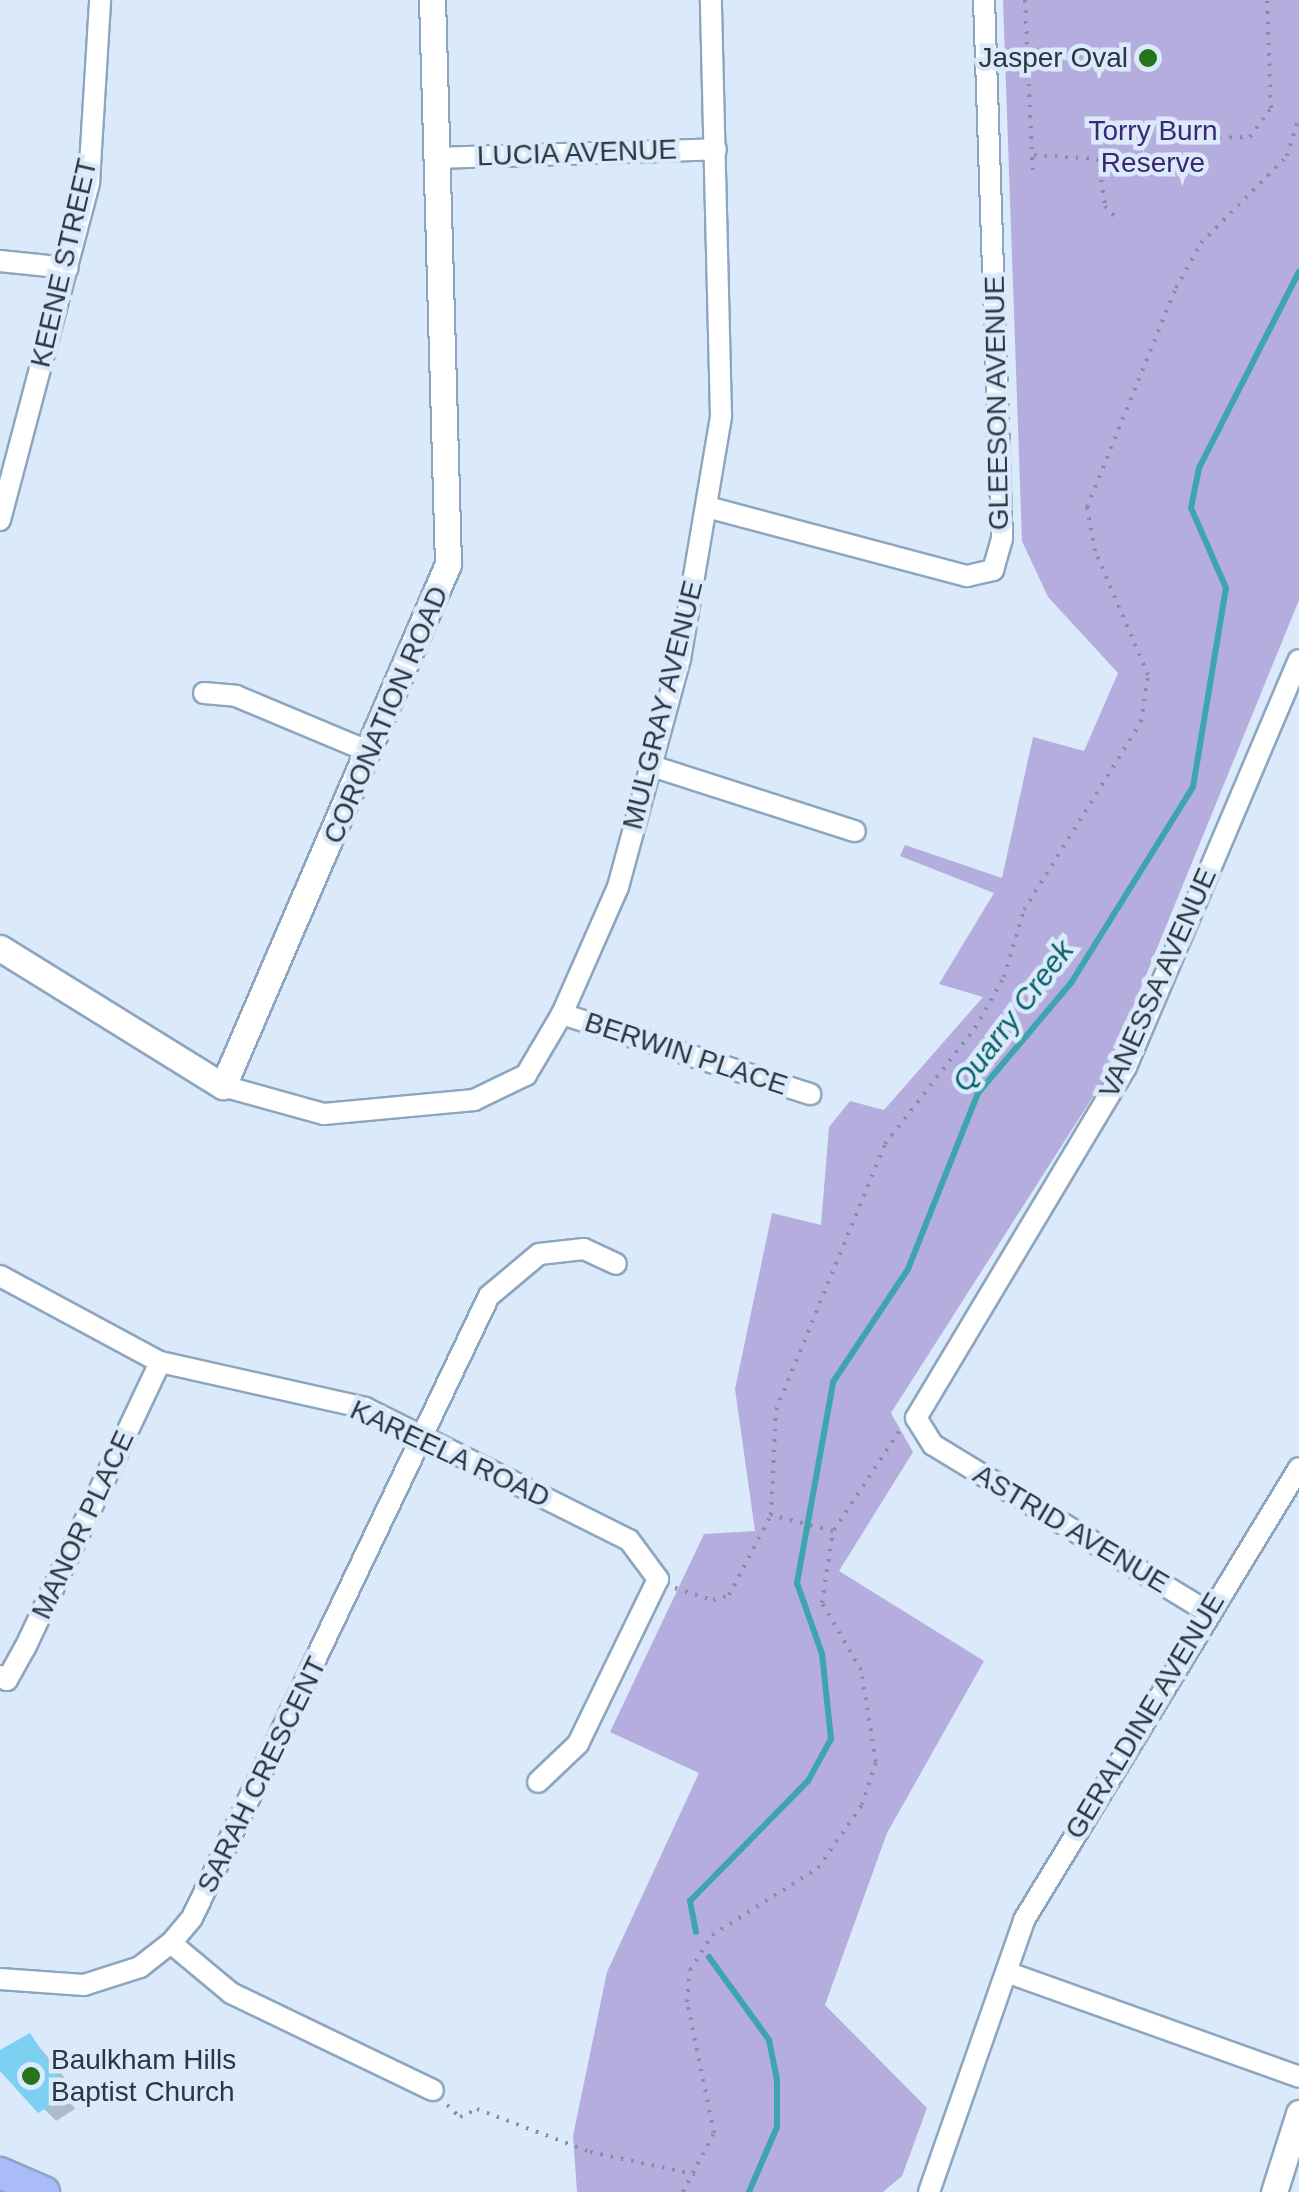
<!DOCTYPE html>
<html>
<head>
<meta charset="utf-8">
<style>
  body { margin:0 }
  #map { position:relative; width:1299px; height:2192px; overflow:hidden; background:#daeafa; font-family:Helvetica,sans-serif }
  div>[style] { position:absolute }
  .green>* { inset:0; background:#b4adde }
  .shadow>* { inset:0; background:#0003 }
  .stream>* { height:6px; margin:-3px; padding:0 3px; transform-origin:3px; border-radius:3px; background:#3ea4b0 }
  .building>* { inset:0; background:#7ed0f3 }
  .path>* { height:4px; margin-top:-2px; transform-origin:0; background:repeating-linear-gradient(90deg,#83909d 0 2.5px,transparent 0 10.5px) }
  .roads { filter:drop-shadow(2px 0 #8da6bf) drop-shadow(-2px 0 #8da6bf) drop-shadow(0 2px #8da6bf) drop-shadow(0 -2px #8da6bf) }
  .minor>* { height:20px; margin:-10px; padding:0 10px; transform-origin:10px; border-radius:10px; background:#fff }
  .tertiary>* { height:25px; margin:-12.5px; padding:0 12.5px; transform-origin:12.5px; border-radius:12.5px; background:#fff }
  .primary>* { height:30px; margin:-15px; padding:0 15px; transform-origin:15px; border-radius:15px; background:#aabbf9 }
  .dots>* { width:28px; height:28px; translate:-50% -50%; box-sizing:border-box; border:5px solid #daeafa; border-radius:50% }
  span { translate:-50% -50%; white-space:nowrap; text-align:center; line-height:1.15; -webkit-text-stroke:9px #daeafa; paint-order:stroke }
  .poi-label { font-size:28px; color:#2c3640 }
  .right { translate:-100% -50%; text-align:right }
  .left { translate:0 -50%; text-align:left }
  .park-label { font-size:28px; color:#3c2773 }
  .street-label { font-size:28px; color:#2c3640 }
  .water-label { font-size:30px; color:#0a616a; font-style:italic }
</style>
</head>
<body>
<div id="map">
  <div class="green">
    <i style="clip-path:polygon(1003px 0,1299px 0,1299px 600px,1103px 1081px,891px 1413px,913px 1452px,839px 1571px,984px 1661px,887px 1833px,825px 2005px,927px 2108px,902px 2176px,883px 2192px,577px 2192px,573px 2136px,607px 1972px,699px 1773px,610px 1732px,704px 1534px,755px 1531px,735px 1389px,772px 1213px,821px 1225px,829px 1127px,850px 1101px,884px 1110px,983px 997px,939px 984px,994px 893px,900px 856px,905px 845px,1002px 878px,1033px 737px,1084px 751px,1118px 673px,1048px 597px,1022px 541px)"></i>
  </div>
  <div class="shadow">
    <i style="clip-path:polygon(30px 2036px,76px 2091px,67px 2096px,75px 2109px,56px 2121px,0 2064px)"></i>
  </div>
  <div class="stream">
    <i style="left:696px;top:1932px;width:32px;rotate:-101deg"></i>
    <i style="left:690px;top:1901px;width:168px;rotate:-45.5deg"></i>
    <i style="left:808px;top:1781px;width:48px;rotate:-61.3deg"></i>
    <i style="left:831px;top:1739px;width:85px;rotate:-96deg"></i>
    <i style="left:822px;top:1654px;width:75px;rotate:-109.4deg"></i>
    <i style="left:797px;top:1583px;width:204px;rotate:-79.8deg"></i>
    <i style="left:833px;top:1382px;width:136px;rotate:-56.4deg"></i>
    <i style="left:908px;top:1269px;width:189px;rotate:-68.3deg"></i>
    <i style="left:978px;top:1093px;width:144px;rotate:-49.8deg"></i>
    <i style="left:1071px;top:983px;width:231px;rotate:-58.1deg"></i>
    <i style="left:1193px;top:787px;width:202px;rotate:-80.6deg"></i>
    <i style="left:1226px;top:588px;width:87px;rotate:-113.6deg"></i>
    <i style="left:1191px;top:508px;width:41px;rotate:-78.7deg"></i>
    <i style="left:1199px;top:468px;width:220px;rotate:-63deg"></i>
    <i style="left:709px;top:1957px;width:102px;rotate:54.1deg"></i>
    <i style="left:769px;top:2040px;width:41px;rotate:78.7deg"></i>
    <i style="left:777px;top:2080px;width:47px;rotate:90deg"></i>
    <i style="left:777px;top:2127px;width:71px;rotate:113.3deg"></i>
  </div>
  <div class="building">
    <i style="clip-path:polygon(30px 2033px,61px 2081px,53px 2087px,61px 2100px,38px 2113px,0 2071px,0 2050px)"></i>
  </div>
  <div class="path">
    <i style="left:1025px;top:0;width:174px;rotate:87.4deg"></i>
    <i style="left:1177px;top:139px;width:73px;rotate:-1.6deg"></i>
    <i style="left:1250px;top:137px;width:36px;rotate:-54deg"></i>
    <i style="left:1271px;top:108px;width:108px;rotate:-92.1deg"></i>
    <i style="left:1034px;top:155px;width:64px;rotate:3.6deg"></i>
    <i style="left:1098px;top:159px;width:48px;rotate:81.5deg"></i>
    <i style="left:1105px;top:206px;width:19px;rotate:47deg"></i>
    <i style="left:834px;top:1530px;width:120px;rotate:-56.6deg"></i>
    <i style="left:675px;top:1588px;width:40px;rotate:18deg"></i>
    <i style="left:713px;top:1600px;width:17px;rotate:-17deg"></i>
    <i style="left:729px;top:1595px;width:88px;rotate:-62.3deg"></i>
    <i style="left:447px;top:2105px;width:18px;rotate:43deg"></i>
    <i style="left:460px;top:2117px;width:19px;rotate:-25deg"></i>
    <i style="left:477px;top:2109px;width:121px;rotate:20.8deg"></i>
    <i style="left:590px;top:2152px;width:110px;rotate:12deg"></i>
    <i style="left:683px;top:2192px;width:67px;rotate:-62.3deg"></i>
    <i style="left:714px;top:2133px;width:134px;rotate:-101.6deg"></i>
    <i style="left:687px;top:2002px;width:32px;rotate:-85deg"></i>
    <i style="left:690px;top:1970px;width:41px;rotate:-57.8deg"></i>
    <i style="left:712px;top:1935px;width:125px;rotate:-32.3deg"></i>
    <i style="left:818px;top:1868px;width:77px;rotate:-55.1deg"></i>
    <i style="left:862px;top:1805px;width:45px;rotate:-72deg"></i>
    <i style="left:876px;top:1762px;width:93px;rotate:-99.3deg"></i>
    <i style="left:861px;top:1670px;width:78px;rotate:-120.2deg"></i>
    <i style="left:822px;top:1603px;width:73px;rotate:-81.3deg"></i>
    <i style="left:833px;top:1531px;width:64px;rotate:-165.5deg"></i>
    <i style="left:771px;top:1515px;width:105px;rotate:-87.3deg"></i>
    <i style="left:776px;top:1410px;width:287px;rotate:-67.7deg"></i>
    <i style="left:885px;top:1144px;width:147px;rotate:-52.2deg"></i>
    <i style="left:975px;top:1028px;width:59px;rotate:-60.4deg"></i>
    <i style="left:1004px;top:977px;width:70px;rotate:-73.4deg"></i>
    <i style="left:1024px;top:910px;width:221px;rotate:-58.1deg"></i>
    <i style="left:1141px;top:722px;width:48px;rotate:-81.5deg"></i>
    <i style="left:1148px;top:675px;width:135px;rotate:-113.1deg"></i>
    <i style="left:1095px;top:551px;width:45px;rotate:-100.3deg"></i>
    <i style="left:1087px;top:507px;width:236px;rotate:-67.9deg"></i>
    <i style="left:1176px;top:288px;width:51px;rotate:-60.9deg"></i>
    <i style="left:1201px;top:243px;width:122px;rotate:-45.3deg"></i>
    <i style="left:1287px;top:156px;width:41px;rotate:-72.9deg"></i>
  </div>
  <div class="roads">
    <div class="minor">
      <i style="left:437px;top:158px;width:279px;rotate:-1.8deg"></i>
      <i style="left:0;top:261px;width:68px;rotate:5.9deg"></i>
      <i style="left:707px;top:507px;width:269px;rotate:14.9deg"></i>
      <i style="left:967px;top:576px;width:27px;rotate:-13deg"></i>
      <i style="left:993px;top:570px;width:32px;rotate:-74deg"></i>
      <i style="left:1002px;top:539px;width:539px;rotate:-91.91deg"></i>
      <i style="left:0;top:520px;width:350px;rotate:-75.2deg"></i>
      <i style="left:89px;top:182px;width:182px;rotate:-86.5deg"></i>
      <i style="left:204px;top:693px;width:32px;rotate:5deg"></i>
      <i style="left:236px;top:696px;width:145px;rotate:22.7deg"></i>
      <i style="left:652px;top:766px;width:213px;rotate:17.8deg"></i>
      <i style="left:562px;top:1014px;width:261px;rotate:17.9deg"></i>
      <i style="left:223px;top:1086px;width:105px;rotate:15.5deg"></i>
      <i style="left:324px;top:1114px;width:151px;rotate:-5.3deg"></i>
      <i style="left:474px;top:1100px;width:58px;rotate:-25.7deg"></i>
      <i style="left:526px;top:1075px;width:71px;rotate:-59.5deg"></i>
      <i style="left:562px;top:1014px;width:139px;rotate:-66.2deg"></i>
      <i style="left:618px;top:887px;width:236px;rotate:-74.8deg"></i>
      <i style="left:680px;top:659px;width:246px;rotate:-80.4deg"></i>
      <i style="left:721px;top:416px;width:416px;rotate:-91.4deg"></i>
      <i style="left:0;top:1276px;width:182px;rotate:28.3deg"></i>
      <i style="left:160px;top:1362px;width:210px;rotate:12.6deg"></i>
      <i style="left:365px;top:1408px;width:295px;rotate:26.6deg"></i>
      <i style="left:629px;top:1540px;width:49px;rotate:53.4deg"></i>
      <i style="left:658px;top:1579px;width:183px;rotate:115.9deg"></i>
      <i style="left:578px;top:1744px;width:55px;rotate:136.5deg"></i>
      <i style="left:1208px;top:1612px;width:322px;rotate:-148.7deg"></i>
      <i style="left:933px;top:1445px;width:32px;rotate:-122deg"></i>
      <i style="left:916px;top:1418px;width:409px;rotate:-59.1deg"></i>
      <i style="left:1126px;top:1067px;width:442px;rotate:-67deg"></i>
      <i style="left:0;top:1676px;width:8px;rotate:30deg"></i>
      <i style="left:7px;top:1680px;width:37px;rotate:-61deg"></i>
      <i style="left:25px;top:1648px;width:316px;rotate:-64.7deg"></i>
      <i style="left:171px;top:1943px;width:78px;rotate:39.8deg"></i>
      <i style="left:231px;top:1993px;width:224px;rotate:25.7deg"></i>
      <i style="left:1009px;top:1973px;width:308px;rotate:19.7deg"></i>
      <i style="left:0;top:1979px;width:84px;rotate:4.1deg"></i>
      <i style="left:84px;top:1985px;width:59px;rotate:-17.8deg"></i>
      <i style="left:140px;top:1967px;width:39px;rotate:-38deg"></i>
      <i style="left:171px;top:1943px;width:33px;rotate:-50deg"></i>
      <i style="left:192px;top:1918px;width:689px;rotate:-64.48deg"></i>
      <i style="left:489px;top:1296px;width:65px;rotate:-40deg"></i>
      <i style="left:539px;top:1254px;width:45px;rotate:-6.3deg"></i>
      <i style="left:584px;top:1249px;width:35px;rotate:25deg"></i>
      <i style="left:929px;top:2192px;width:288px;rotate:-70.7deg"></i>
      <i style="left:1024px;top:1920px;width:529px;rotate:-58.68deg"></i>
    </div>
    <div class="tertiary">
      <i style="left:0;top:948px;width:262px;rotate:31.8deg"></i>
      <i style="left:223px;top:1086px;width:568px;rotate:-66.68deg"></i>
      <i style="left:448px;top:564px;width:564px;rotate:-91.62deg"></i>
      <i style="left:1274px;top:2192px;width:83px;rotate:-72.4deg"></i>
    </div>
    <div class="primary">
      <i style="left:0;top:2173px;width:48px;rotate:23.4deg"></i>
    </div>
  </div>
  <div class="dots">
    <i style="left:1148px;top:58px;background:#25731a"></i>
    <i style="left:31px;top:2076px;background:#25731a"></i>
  </div>
  <div class="poi-label">
    <span class="right" style="left:1128px;top:58px">Jasper Oval</span>
    <span class="left" style="left:51px;top:2076px">Baulkham Hills<br>Baptist Church</span>
  </div>
  <div class="park-label">
    <span style="left:1153px;top:147px">Torry Burn<br>Reserve</span>
  </div>
  <div class="street-label">
    <span style="left:577px;top:153px;rotate:-2deg">LUCIA AVENUE</span>
    <span style="left:64px;top:263px;rotate:-77deg">KEENE STREET</span>
    <span style="left:997px;top:403px;rotate:-91deg">GLEESON AVENUE</span>
    <span style="left:663px;top:705px;rotate:-76deg">MULGRAY AVENUE</span>
    <span style="left:386px;top:715px;rotate:-67deg">CORONATION ROAD</span>
    <span style="left:1158px;top:983px;rotate:-66deg">VANESSA AVENUE</span>
    <span style="left:686px;top:1054px;rotate:18deg">BERWIN PLACE</span>
    <span style="left:450px;top:1454px;rotate:25deg">KAREELA ROAD</span>
    <span style="left:83px;top:1525px;rotate:-65deg">MANOR PLACE</span>
    <span style="left:1071px;top:1529px;rotate:31deg">ASTRID AVENUE</span>
    <span style="left:1145px;top:1716px;rotate:-59deg">GERALDINE AVENUE</span>
    <span style="left:262px;top:1775px;rotate:-64deg">SARAH CRESCENT</span>
  </div>
  <div class="water-label">
    <span style="left:1013px;top:1016px;rotate:-53deg">Quarry Creek</span>
  </div>
</div>
</body>
</html>
